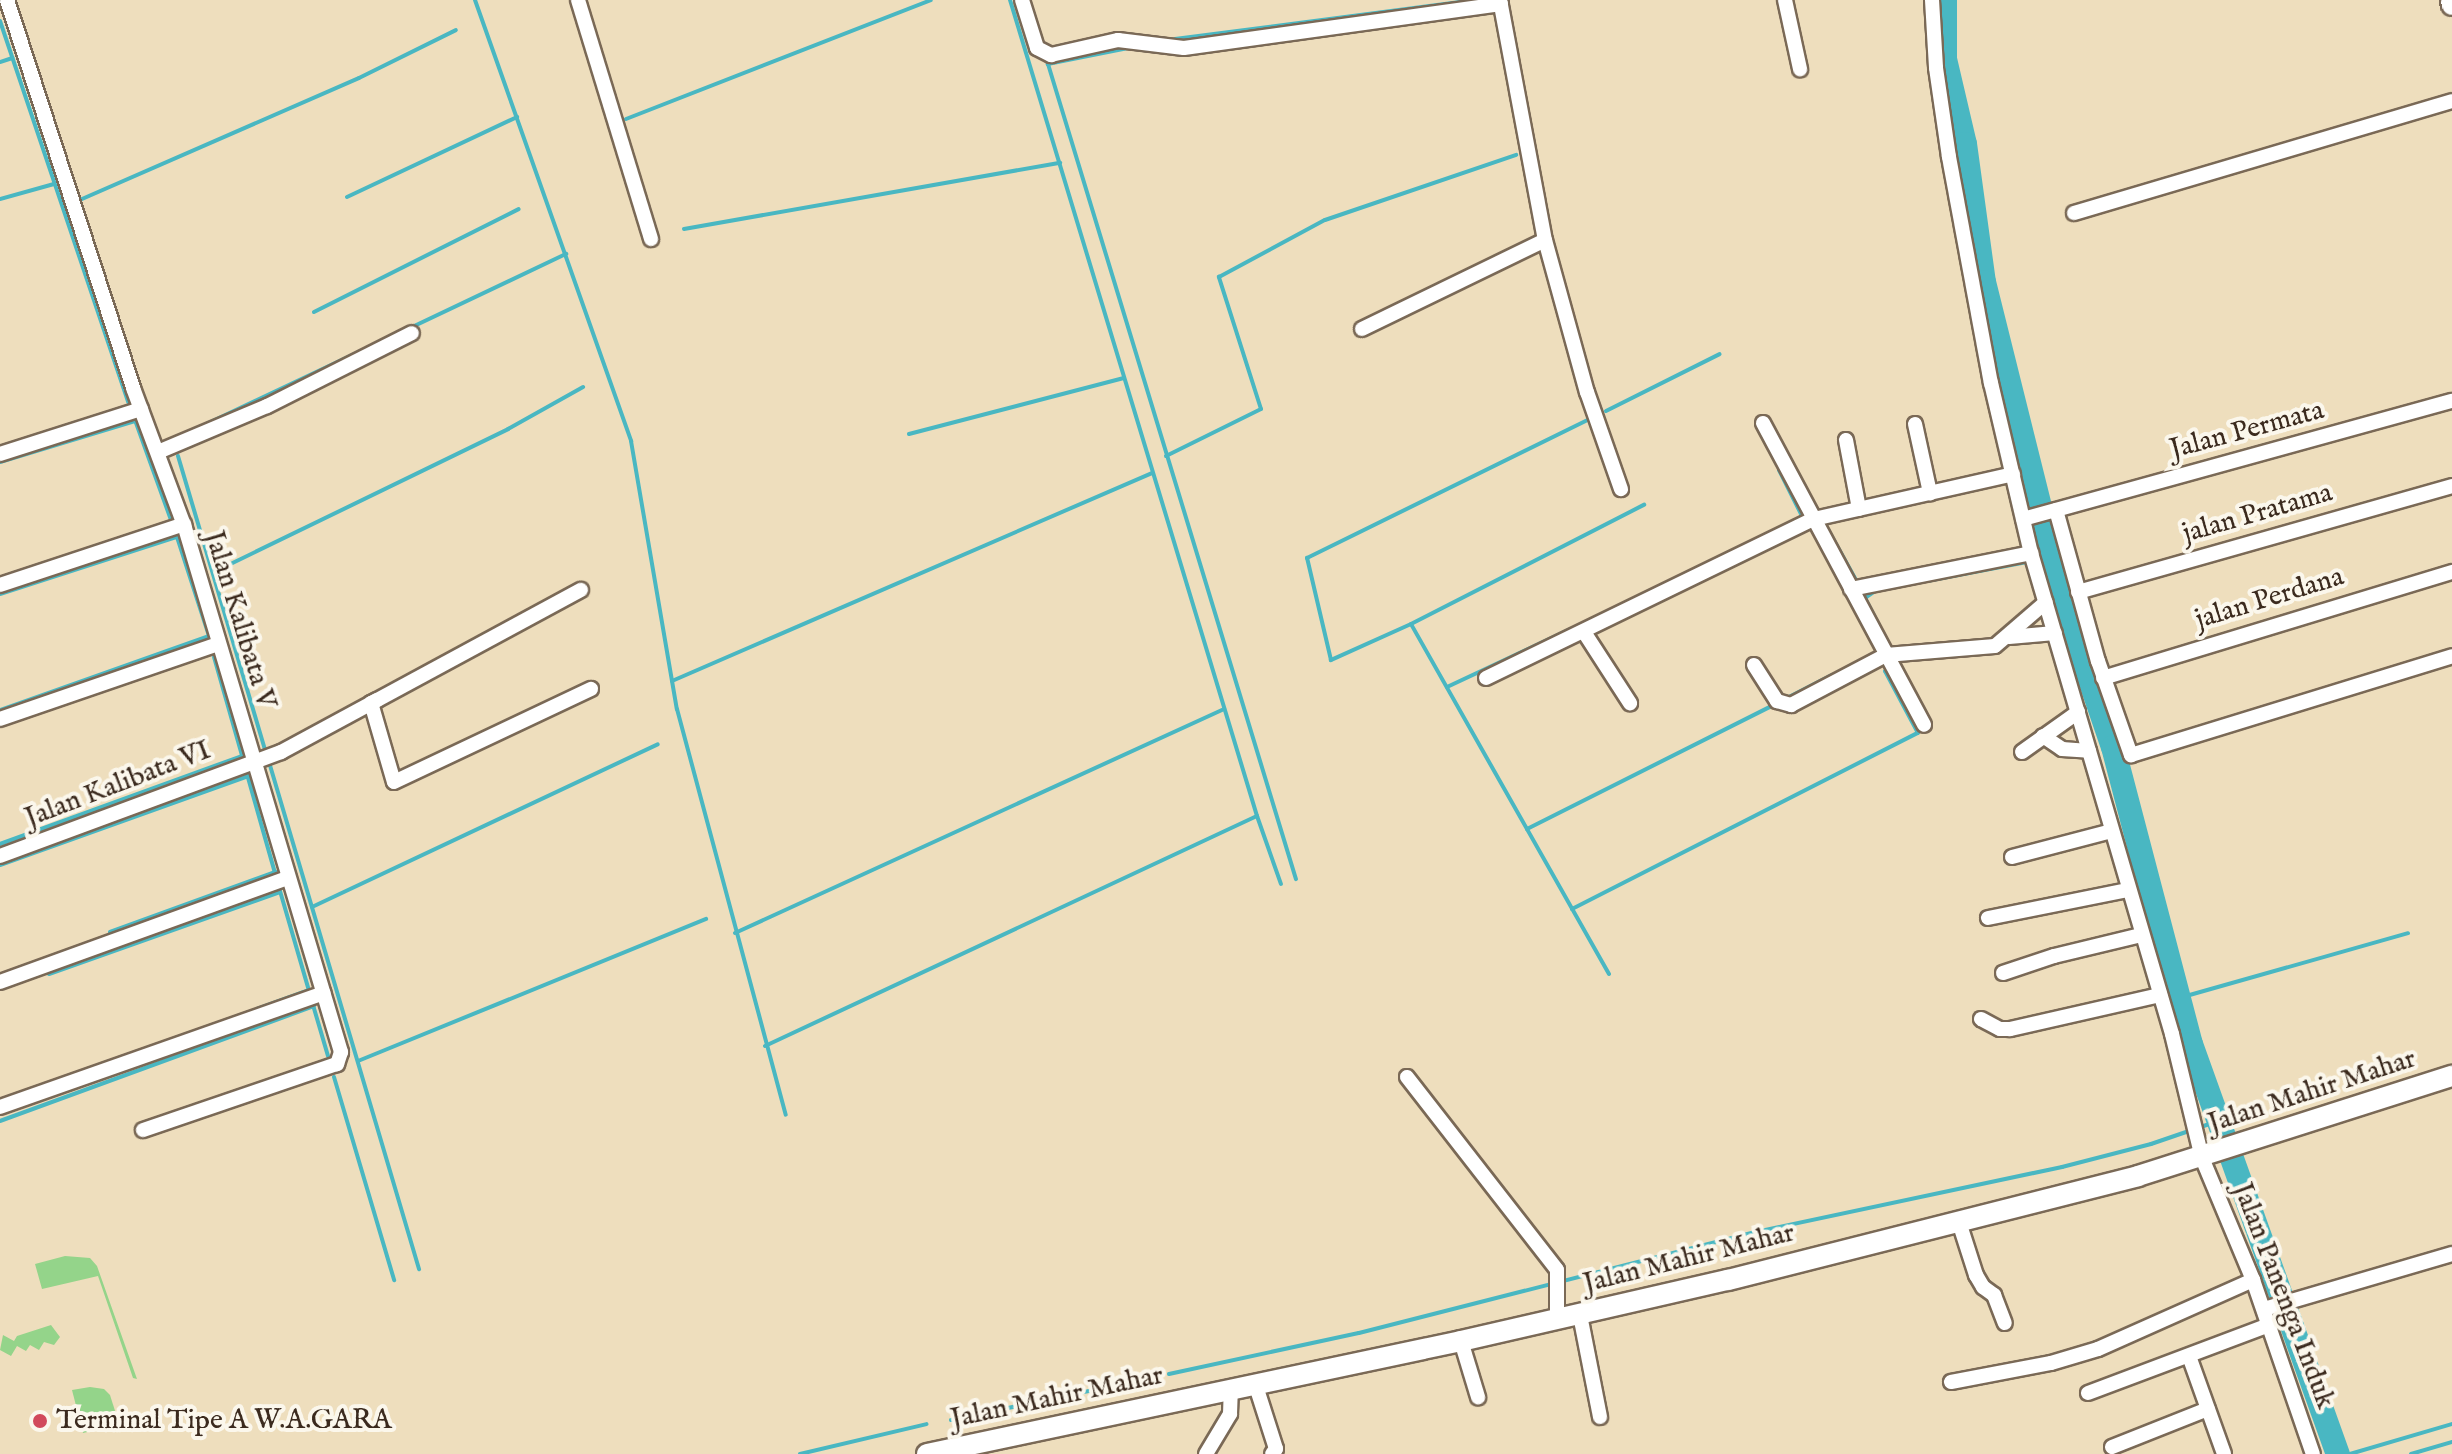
<!DOCTYPE html>
<html>
<head>
<meta charset="utf-8">
<style>
  body { margin:0 }
  #map { position:relative; width:2452px; height:1454px; overflow:hidden; background:#eedebd; font-family:"IM FELL English",serif }
  div>[style] { position:absolute }
  .green>* { inset:0; background:#94d48a }
  .stream>* { height:4px; margin:-2px; padding:0 2px; transform-origin:2px; border-radius:2px; background:#49b7c2 }
  .river>* { height:24px; margin:-12px; padding:0 12px; transform-origin:12px; border-radius:12px; background:#49b7c2 }
  .roads { filter:drop-shadow(2px 0 #7a6956) drop-shadow(-2px 0 #7a6956) drop-shadow(0 2px #7a6956) drop-shadow(0 -2px #7a6956) }
  .minor>* { height:14px; margin:-7px; padding:0 7px; transform-origin:7px; border-radius:7px; background:#fff }
  .highway>* { height:20px; margin:-10px; padding:0 10px; transform-origin:10px; border-radius:10px; background:#fff }
  .dots>* { width:22px; height:22px; translate:-50% -50%; box-sizing:border-box; border:4px solid #fbf7ec; border-radius:50% }
  span { translate:-50% -50%; white-space:nowrap; text-align:center; line-height:1.15; -webkit-text-stroke:8px #fbf7ec; paint-order:stroke }
  .street-label { font-size:28px; color:#3b2a1e }
  .poi-label { font-size:28px; color:#3b2a1e }
  .left { translate:0 -50%; text-align:left }
</style>
</head>
<body>
<div id="map">
  <div class="green">
    <i style="clip-path:polygon(65px 1256px,90px 1258px,97px 1266px,137px 1379px,133px 1378px,98px 1276px,42px 1289px,35px 1264px)"></i>
    <i style="clip-path:polygon(51px 1325px,60px 1337px,54px 1345px,44px 1342px,39px 1350px,30px 1345px,26px 1351px,17px 1346px,11px 1356px,0 1350px,3px 1335px,14px 1341px,17px 1336px)"></i>
    <i style="clip-path:polygon(90px 1387px,104px 1389px,110px 1395px,116px 1414px,104px 1428px,83px 1433px,72px 1390px)"></i>
  </div>
  <div class="stream">
    <i style="left:475px;top:0;width:468px;rotate:70.5deg"></i>
    <i style="left:631px;top:441px;width:272px;rotate:80.3deg"></i>
    <i style="left:677px;top:709px;width:420px;rotate:75deg"></i>
    <i style="left:1010px;top:0;width:853px;rotate:73.16deg"></i>
    <i style="left:1257px;top:816px;width:72px;rotate:70.6deg"></i>
    <i style="left:0;top:21px;width:402px;rotate:71.4deg"></i>
    <i style="left:1175px;top:39px;width:303px;rotate:-7.4deg"></i>
    <i style="left:1128px;top:48px;width:82px;rotate:168.7deg"></i>
    <i style="left:1048px;top:64px;width:852px;rotate:73.08deg"></i>
    <i style="left:0;top:62px;width:13px;rotate:-18deg"></i>
    <i style="left:626px;top:119px;width:327px;rotate:-21.3deg"></i>
    <i style="left:347px;top:197px;width:188px;rotate:-25.2deg"></i>
    <i style="left:0;top:199px;width:56px;rotate:-15.5deg"></i>
    <i style="left:82px;top:199px;width:302px;rotate:-23.6deg"></i>
    <i style="left:359px;top:78px;width:108px;rotate:-26.3deg"></i>
    <i style="left:684px;top:229px;width:382px;rotate:-10deg"></i>
    <i style="left:314px;top:312px;width:229px;rotate:-26.7deg"></i>
    <i style="left:410px;top:328px;width:173px;rotate:-25.4deg"></i>
    <i style="left:1606px;top:411px;width:127px;rotate:-26.6deg"></i>
    <i style="left:135px;top:420px;width:109px;rotate:70.2deg"></i>
    <i style="left:200px;top:427px;width:187px;rotate:-25.3deg"></i>
    <i style="left:909px;top:434px;width:222px;rotate:-14.6deg"></i>
    <i style="left:178px;top:456px;width:310px;rotate:73.5deg"></i>
    <i style="left:1166px;top:456px;width:106px;rotate:-26.3deg"></i>
    <i style="left:1261px;top:409px;width:139px;rotate:-107.7deg"></i>
    <i style="left:1219px;top:277px;width:120px;rotate:-28.3deg"></i>
    <i style="left:1325px;top:220px;width:202px;rotate:-18.8deg"></i>
    <i style="left:0;top:462px;width:141px;rotate:-16.9deg"></i>
    <i style="left:1784px;top:468px;width:5px;rotate:158deg"></i>
    <i style="left:1779px;top:470px;width:54px;rotate:63.4deg"></i>
    <i style="left:1811px;top:499px;width:95px;rotate:61deg"></i>
    <i style="left:2037px;top:561px;width:16px;rotate:-11deg"></i>
    <i style="left:214px;top:572px;width:327px;rotate:-25.9deg"></i>
    <i style="left:508px;top:429px;width:86px;rotate:-29.2deg"></i>
    <i style="left:1927px;top:581px;width:103px;rotate:-10.7deg"></i>
    <i style="left:1875px;top:591px;width:12px;rotate:145deg"></i>
    <i style="left:1865px;top:598px;width:31px;rotate:63deg"></i>
    <i style="left:0;top:594px;width:186px;rotate:-17.9deg"></i>
    <i style="left:1411px;top:624px;width:88px;rotate:155.8deg"></i>
    <i style="left:1331px;top:660px;width:105px;rotate:-103.2deg"></i>
    <i style="left:1307px;top:558px;width:311px;rotate:-26.2deg"></i>
    <i style="left:214px;top:657px;width:102px;rotate:74.1deg"></i>
    <i style="left:672px;top:681px;width:523px;rotate:-23.43deg"></i>
    <i style="left:1447px;top:687px;width:137px;rotate:-25.1deg"></i>
    <i style="left:1787px;top:698px;width:51px;rotate:-27.1deg"></i>
    <i style="left:0;top:710px;width:222px;rotate:-19.5deg"></i>
    <i style="left:209px;top:636px;width:110px;rotate:-107.9deg"></i>
    <i style="left:269px;top:762px;width:529px;rotate:73.52deg"></i>
    <i style="left:245px;top:767px;width:110px;rotate:74.2deg"></i>
    <i style="left:1527px;top:829px;width:278px;rotate:-26.7deg"></i>
    <i style="left:0;top:844px;width:258px;rotate:-20deg"></i>
    <i style="left:0;top:865px;width:263px;rotate:-19.7deg"></i>
    <i style="left:280px;top:891px;width:104px;rotate:73.8deg"></i>
    <i style="left:312px;top:907px;width:382px;rotate:-25.2deg"></i>
    <i style="left:1572px;top:909px;width:388px;rotate:-27deg"></i>
    <i style="left:1918px;top:733px;width:70px;rotate:-118deg"></i>
    <i style="left:1885px;top:671px;width:6px;rotate:-39deg"></i>
    <i style="left:110px;top:932px;width:176px;rotate:-20deg"></i>
    <i style="left:735px;top:933px;width:538px;rotate:-24.61deg"></i>
    <i style="left:49px;top:974px;width:245px;rotate:-19.5deg"></i>
    <i style="left:1609px;top:974px;width:402px;rotate:-119.5deg"></i>
    <i style="left:1411px;top:624px;width:262px;rotate:-27.1deg"></i>
    <i style="left:2179px;top:998px;width:238px;rotate:-15.8deg"></i>
    <i style="left:313px;top:1005px;width:53px;rotate:73.6deg"></i>
    <i style="left:257px;top:1009px;width:55px;rotate:-20.1deg"></i>
    <i style="left:765px;top:1046px;width:543px;rotate:-25.06deg"></i>
    <i style="left:358px;top:1061px;width:376px;rotate:-22.2deg"></i>
    <i style="left:334px;top:1077px;width:212px;rotate:73.5deg"></i>
    <i style="left:0;top:1121px;width:334px;rotate:-20.1deg"></i>
    <i style="left:2232px;top:1180px;width:129px;rotate:69.6deg"></i>
    <i style="left:2280px;top:1310px;width:153px;rotate:69.8deg"></i>
    <i style="left:1169px;top:1374px;width:194px;rotate:-12.2deg"></i>
    <i style="left:1359px;top:1333px;width:410px;rotate:-14.3deg"></i>
    <i style="left:1756px;top:1232px;width:313px;rotate:-12deg"></i>
    <i style="left:2062px;top:1167px;width:92px;rotate:-14.5deg"></i>
    <i style="left:2151px;top:1144px;width:71px;rotate:-18.9deg"></i>
    <i style="left:951px;top:1420px;width:198px;rotate:-11.9deg"></i>
    <i style="left:800px;top:1454px;width:130px;rotate:-13.3deg"></i>
    <i style="left:2350px;top:1454px;width:106px;rotate:-16.4deg"></i>
    <i style="left:2411px;top:1454px;width:43px;rotate:-16.3deg"></i>
  </div>
  <div class="river">
    <i style="left:1945px;top:0;width:59px;rotate:90deg"></i>
    <i style="left:1945px;top:59px;width:87px;rotate:76.8deg"></i>
    <i style="left:1965px;top:144px;width:139px;rotate:82.2deg"></i>
    <i style="left:1984px;top:282px;width:335px;rotate:76deg"></i>
    <i style="left:2065px;top:607px;width:148px;rotate:71.1deg"></i>
    <i style="left:2113px;top:747px;width:307px;rotate:75.3deg"></i>
    <i style="left:2191px;top:1044px;width:436px;rotate:70.3deg"></i>
  </div>
  <div class="roads">
    <div class="minor">
      <i style="left:7px;top:0;width:408px;rotate:72deg"></i>
      <i style="left:133px;top:388px;width:149px;rotate:69.6deg"></i>
      <i style="left:185px;top:528px;width:547px;rotate:73.42deg"></i>
      <i style="left:341px;top:1052px;width:13px;rotate:108deg"></i>
      <i style="left:337px;top:1064px;width:205px;rotate:161.2deg"></i>
      <i style="left:578px;top:0;width:250px;rotate:73deg"></i>
      <i style="left:1022px;top:0;width:50px;rotate:72.6deg"></i>
      <i style="left:1037px;top:48px;width:16px;rotate:27deg"></i>
      <i style="left:1051px;top:55px;width:69px;rotate:-12.6deg"></i>
      <i style="left:1118px;top:40px;width:66px;rotate:6.9deg"></i>
      <i style="left:1184px;top:48px;width:320px;rotate:-7.9deg"></i>
      <i style="left:1500px;top:0;width:244px;rotate:79.4deg"></i>
      <i style="left:1545px;top:240px;width:158px;rotate:74.6deg"></i>
      <i style="left:1587px;top:392px;width:103px;rotate:70.7deg"></i>
      <i style="left:1785px;top:0;width:71px;rotate:77.7deg"></i>
      <i style="left:1932px;top:0;width:68px;rotate:86.6deg"></i>
      <i style="left:1936px;top:68px;width:90px;rotate:81.7deg"></i>
      <i style="left:1949px;top:157px;width:230px;rotate:79.5deg"></i>
      <i style="left:1991px;top:383px;width:175px;rotate:76.8deg"></i>
      <i style="left:2031px;top:553px;width:501px;rotate:73.66deg"></i>
      <i style="left:2172px;top:1034px;width:128px;rotate:76.4deg"></i>
      <i style="left:2202px;top:1158px;width:132px;rotate:67.3deg"></i>
      <i style="left:2253px;top:1280px;width:184px;rotate:71deg"></i>
      <i style="left:2074px;top:213px;width:394px;rotate:-16.5deg"></i>
      <i style="left:1362px;top:329px;width:203px;rotate:-25.9deg"></i>
      <i style="left:1763px;top:423px;width:342px;rotate:61.9deg"></i>
      <i style="left:1915px;top:424px;width:71px;rotate:77.7deg"></i>
      <i style="left:1846px;top:440px;width:70px;rotate:79.3deg"></i>
      <i style="left:158px;top:452px;width:118px;rotate:-22.9deg"></i>
      <i style="left:267px;top:406px;width:162px;rotate:-26.7deg"></i>
      <i style="left:0;top:454px;width:148px;rotate:-17.7deg"></i>
      <i style="left:2056px;top:510px;width:157px;rotate:74.5deg"></i>
      <i style="left:2098px;top:661px;width:100px;rotate:70.7deg"></i>
      <i style="left:2131px;top:755px;width:336px;rotate:-17.1deg"></i>
      <i style="left:2023px;top:519px;width:445px;rotate:-15.4deg"></i>
      <i style="left:0;top:585px;width:194px;rotate:-18.3deg"></i>
      <i style="left:1851px;top:589px;width:184px;rotate:-11.3deg"></i>
      <i style="left:2078px;top:592px;width:389px;rotate:-15.8deg"></i>
      <i style="left:1584px;top:632px;width:85px;rotate:57.1deg"></i>
      <i style="left:2009px;top:637px;width:46px;rotate:-5deg"></i>
      <i style="left:1754px;top:665px;width:43px;rotate:57.4deg"></i>
      <i style="left:1777px;top:701px;width:15px;rotate:16deg"></i>
      <i style="left:1791px;top:705px;width:107px;rotate:-27.8deg"></i>
      <i style="left:1886px;top:655px;width:109px;rotate:-4.7deg"></i>
      <i style="left:1995px;top:646px;width:67px;rotate:-40.8deg"></i>
      <i style="left:1486px;top:678px;width:365px;rotate:-25.9deg"></i>
      <i style="left:1814px;top:519px;width:204px;rotate:-12.7deg"></i>
      <i style="left:2103px;top:678px;width:365px;rotate:-16.9deg"></i>
      <i style="left:377px;top:700px;width:7px;rotate:153deg"></i>
      <i style="left:371px;top:703px;width:82px;rotate:73.8deg"></i>
      <i style="left:394px;top:782px;width:218px;rotate:-25.3deg"></i>
      <i style="left:0;top:719px;width:231px;rotate:-19deg"></i>
      <i style="left:2043px;top:736px;width:23px;rotate:34deg"></i>
      <i style="left:2062px;top:749px;width:27px;rotate:4deg"></i>
      <i style="left:2022px;top:752px;width:69px;rotate:-35.5deg"></i>
      <i style="left:0;top:856px;width:300px;rotate:-20.3deg"></i>
      <i style="left:281px;top:752px;width:341px;rotate:-28.4deg"></i>
      <i style="left:2012px;top:857px;width:103px;rotate:-14.6deg"></i>
      <i style="left:1988px;top:918px;width:143px;rotate:-11.3deg"></i>
      <i style="left:2003px;top:973px;width:54px;rotate:-18.4deg"></i>
      <i style="left:2054px;top:956px;width:89px;rotate:-13.6deg"></i>
      <i style="left:0;top:982px;width:306px;rotate:-19.9deg"></i>
      <i style="left:1981px;top:1019px;width:21px;rotate:28deg"></i>
      <i style="left:2000px;top:1029px;width:10px"></i>
      <i style="left:2010px;top:1029px;width:154px;rotate:-12.8deg"></i>
      <i style="left:1407px;top:1077px;width:244px;rotate:52.1deg"></i>
      <i style="left:1557px;top:1270px;width:50px;rotate:90deg"></i>
      <i style="left:0;top:1107px;width:343px;rotate:-19.4deg"></i>
      <i style="left:1959px;top:1222px;width:56px;rotate:72.2deg"></i>
      <i style="left:1976px;top:1275px;width:14px;rotate:60deg"></i>
      <i style="left:1983px;top:1287px;width:14px;rotate:36deg"></i>
      <i style="left:1994px;top:1295px;width:30px;rotate:69deg"></i>
      <i style="left:2264px;top:1309px;width:196px;rotate:-16.3deg"></i>
      <i style="left:1580px;top:1315px;width:104px;rotate:78.9deg"></i>
      <i style="left:1461px;top:1341px;width:59px;rotate:73.1deg"></i>
      <i style="left:2189px;top:1356px;width:104px;rotate:70.3deg"></i>
      <i style="left:1951px;top:1382px;width:102px;rotate:-10.8deg"></i>
      <i style="left:2051px;top:1363px;width:49px;rotate:-16.6deg"></i>
      <i style="left:2098px;top:1349px;width:170px;rotate:-24deg"></i>
      <i style="left:1255px;top:1383px;width:69px;rotate:72.3deg"></i>
      <i style="left:1276px;top:1449px;width:6px;rotate:129deg"></i>
      <i style="left:2088px;top:1393px;width:193px;rotate:-20.6deg"></i>
      <i style="left:2112px;top:1447px;width:103px;rotate:-21.6deg"></i>
      <i style="left:1206px;top:1454px;width:47px;rotate:-59deg"></i>
      <i style="left:1230px;top:1414px;width:25px;rotate:-88deg"></i>
    </div>
    <div class="highway">
      <i style="left:2451px;top:0;width:5px;rotate:79deg"></i>
      <i style="left:927px;top:1454px;width:546px;rotate:-11.95deg"></i>
      <i style="left:1461px;top:1341px;width:274px;rotate:-12.9deg"></i>
      <i style="left:1728px;top:1280px;width:423px;rotate:-14.2deg"></i>
      <i style="left:2138px;top:1176px;width:330px;rotate:-17.7deg"></i>
    </div>
  </div>
  <div class="dots">
    <i style="left:40px;top:1421px;background:#d1495b"></i>
  </div>
  <div class="street-label">
    <span style="left:2247px;top:431px;rotate:-15deg">Jalan Permata</span>
    <span style="left:2258px;top:514px;rotate:-16deg">jalan Pratama</span>
    <span style="left:2270px;top:599px;rotate:-17deg">jalan Perdana</span>
    <span style="left:239px;top:620px;rotate:73deg">Jalan Kalibata V</span>
    <span style="left:118px;top:785px;rotate:-21deg">Jalan Kalibata VI</span>
    <span style="left:2312px;top:1092px;rotate:-18deg">Jalan Mahir Mahar</span>
    <span style="left:1689px;top:1259px;rotate:-14deg">Jalan Mahir Mahar</span>
    <span style="left:2283px;top:1296px;rotate:69deg">Jalan Panenga Induk</span>
    <span style="left:1057px;top:1398px;rotate:-12deg">Jalan Mahir Mahar</span>
  </div>
  <div class="poi-label">
    <span class="left" style="left:56px;top:1421px">Terminal Tipe A W.A.GARA</span>
  </div>
</div>
</body>
</html>
